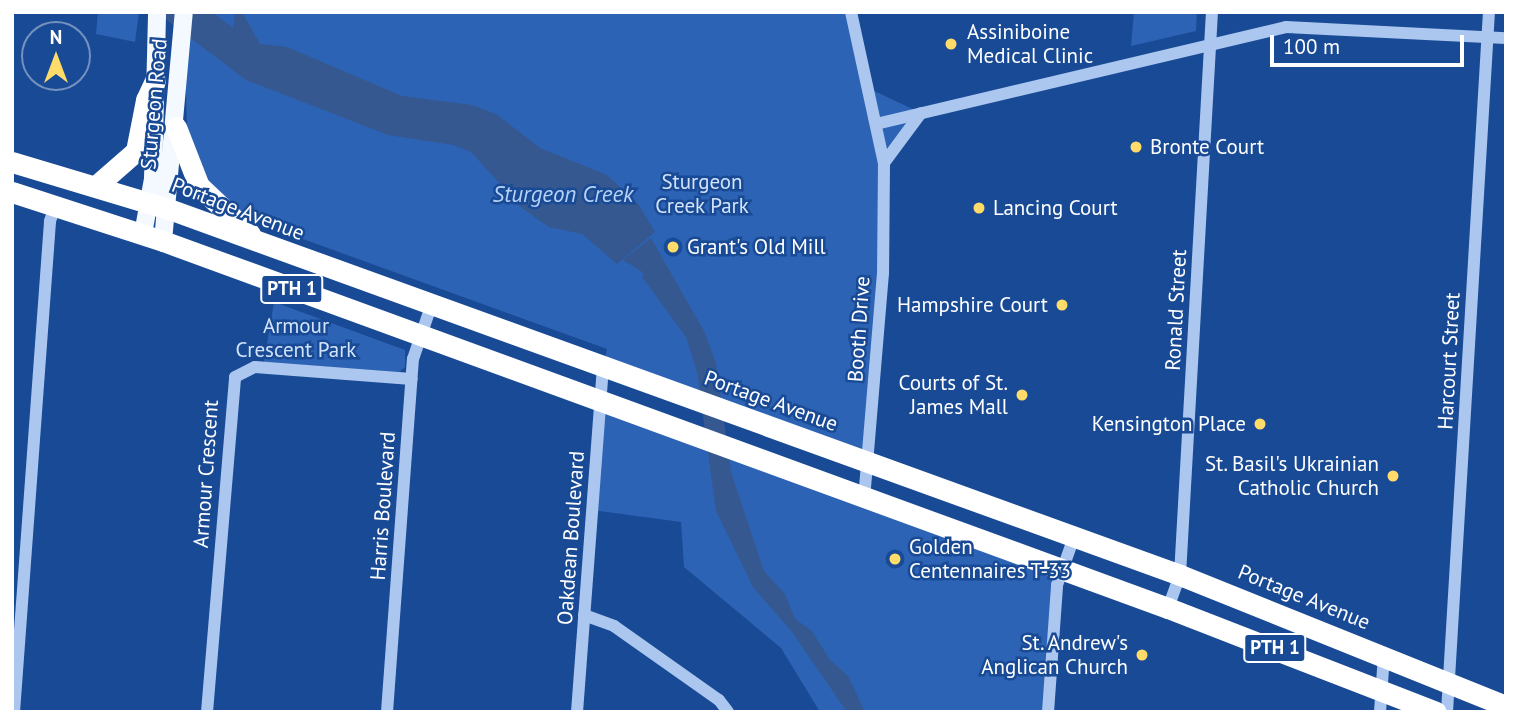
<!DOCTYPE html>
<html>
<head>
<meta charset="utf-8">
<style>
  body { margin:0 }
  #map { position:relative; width:1518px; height:724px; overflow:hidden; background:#194a95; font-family:"PT Sans",sans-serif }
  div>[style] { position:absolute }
  .green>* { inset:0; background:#2d63b4 }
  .water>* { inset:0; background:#355890 }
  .minor>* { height:12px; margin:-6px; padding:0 6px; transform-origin:6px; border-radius:6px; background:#abc7f0 }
  .major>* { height:18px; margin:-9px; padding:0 9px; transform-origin:9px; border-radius:9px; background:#f4f8ff }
  .highway>* { height:21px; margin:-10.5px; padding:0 10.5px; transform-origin:10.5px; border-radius:10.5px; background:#fff }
  .dots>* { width:19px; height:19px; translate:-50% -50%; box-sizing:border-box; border:4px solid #194a95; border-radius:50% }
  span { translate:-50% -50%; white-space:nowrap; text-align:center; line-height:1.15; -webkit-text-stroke:5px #194a95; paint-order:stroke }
  .shield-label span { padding:2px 5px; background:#194a95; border:2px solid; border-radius:5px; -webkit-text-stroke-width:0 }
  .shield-label { font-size:19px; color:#fff; font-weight:700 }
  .poi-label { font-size:21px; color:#fff }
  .left { translate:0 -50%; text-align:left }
  .right { translate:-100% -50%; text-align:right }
  .street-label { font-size:21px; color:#fff }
  .park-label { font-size:21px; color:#d2e3fb }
  .water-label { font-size:23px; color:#b7d2f7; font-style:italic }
  .frame { position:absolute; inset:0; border:14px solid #fff; pointer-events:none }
  .north { position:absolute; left:21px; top:21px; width:70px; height:70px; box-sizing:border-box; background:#194a95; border:2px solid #7592bf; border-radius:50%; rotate:0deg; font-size:19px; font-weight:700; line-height:28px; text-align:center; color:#fff }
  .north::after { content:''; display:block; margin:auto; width:24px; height:32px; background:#ffdb6a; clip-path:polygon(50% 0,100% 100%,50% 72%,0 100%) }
  .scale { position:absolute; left:1270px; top:35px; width:194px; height:32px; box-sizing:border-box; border:4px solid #fff; border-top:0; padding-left:9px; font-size:21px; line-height:24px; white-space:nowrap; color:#fff; -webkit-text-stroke:5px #194a95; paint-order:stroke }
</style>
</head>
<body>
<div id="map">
  <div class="green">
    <i style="clip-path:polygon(98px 12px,139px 12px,135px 42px,96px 34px)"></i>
    <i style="clip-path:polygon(184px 12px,851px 12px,868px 88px,921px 113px,884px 163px,868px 463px,603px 367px,607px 349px,253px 221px,234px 209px,212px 190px,187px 127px,186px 90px,180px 79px)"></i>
    <i style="clip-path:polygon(1134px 12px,1197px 12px,1196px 31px,1131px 46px)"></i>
    <i style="clip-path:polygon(274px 302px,405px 350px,405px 367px,399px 372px,264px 362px)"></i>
    <i style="clip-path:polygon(601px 402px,1063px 570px,1048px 712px,820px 712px,781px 648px,684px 567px,681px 522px,592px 510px)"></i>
  </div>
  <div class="water">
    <i style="clip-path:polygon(156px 12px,212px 12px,233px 28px,235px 14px,242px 12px,260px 44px,287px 47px,402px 96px,472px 105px,496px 114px,540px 148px,607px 175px,639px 205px,655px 232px,617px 264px,582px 234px,549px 227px,522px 208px,471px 152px,453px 145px,388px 135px,246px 80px)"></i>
    <i style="clip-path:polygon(651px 238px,704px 331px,716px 363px,731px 472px,764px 571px,785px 594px,795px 619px,812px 631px,830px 660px,848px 676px,865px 712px,847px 712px,792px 632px,753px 587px,716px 511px,697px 372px,686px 337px,642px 277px,644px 273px,623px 260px)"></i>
  </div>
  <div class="minor">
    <i style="left:851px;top:12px;width:155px;rotate:77.7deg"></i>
    <i style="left:884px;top:163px;width:110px;rotate:90.5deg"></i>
    <i style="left:883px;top:273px;width:225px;rotate:94.8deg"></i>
    <i style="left:876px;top:124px;width:421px;rotate:-13.3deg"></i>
    <i style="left:1286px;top:27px;width:220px;rotate:2.9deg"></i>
    <i style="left:884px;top:163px;width:62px;rotate:-53.5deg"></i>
    <i style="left:1168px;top:608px;width:35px;rotate:-70deg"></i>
    <i style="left:1180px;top:575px;width:564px;rotate:-86.75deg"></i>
    <i style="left:584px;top:615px;width:32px;rotate:20deg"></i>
    <i style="left:614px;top:626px;width:128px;rotate:35.2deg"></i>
    <i style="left:719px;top:700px;width:15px;rotate:53deg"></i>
    <i style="left:14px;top:712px;width:492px;rotate:-85.8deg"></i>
    <i style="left:50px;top:221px;width:18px;rotate:-71deg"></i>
    <i style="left:207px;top:712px;width:336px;rotate:-85.2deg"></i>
    <i style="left:235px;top:377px;width:22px;rotate:-27deg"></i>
    <i style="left:255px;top:367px;width:157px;rotate:4.4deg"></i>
    <i style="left:387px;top:712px;width:354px;rotate:-85.8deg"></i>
    <i style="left:413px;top:359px;width:56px;rotate:-71.2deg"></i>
    <i style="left:577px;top:712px;width:346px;rotate:-85.7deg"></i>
    <i style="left:1048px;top:712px;width:127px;rotate:-85.9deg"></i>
    <i style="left:1057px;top:585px;width:51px;rotate:-70.5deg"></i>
    <i style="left:1380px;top:712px;width:57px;rotate:-86deg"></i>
    <i style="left:1447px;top:712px;width:701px;rotate:-86.57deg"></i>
  </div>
  <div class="major">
    <i style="left:143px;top:234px;width:56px;rotate:-79.7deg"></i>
    <i style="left:153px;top:179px;width:167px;rotate:-88.6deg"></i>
    <i style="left:163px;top:241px;width:230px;rotate:-84.8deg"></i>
  </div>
  <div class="highway">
    <i style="left:176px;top:127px;width:63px;rotate:68.7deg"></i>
    <i style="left:199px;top:186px;width:70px;rotate:43.3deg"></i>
    <i style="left:12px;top:162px;width:164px;rotate:16.7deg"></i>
    <i style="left:169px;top:209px;width:1075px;rotate:19.9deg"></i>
    <i style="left:1180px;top:575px;width:351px;rotate:21.9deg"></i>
    <i style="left:96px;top:186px;width:53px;rotate:-41.2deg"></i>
    <i style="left:136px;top:151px;width:52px;rotate:-78.9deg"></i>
    <i style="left:146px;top:100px;width:21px;rotate:-65deg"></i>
    <i style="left:12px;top:192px;width:159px;rotate:18deg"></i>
    <i style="left:163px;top:241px;width:1070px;rotate:20.06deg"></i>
    <i style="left:1168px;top:608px;width:287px;rotate:21.2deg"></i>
  </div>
  <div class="dots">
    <i style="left:951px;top:44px;background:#ffdb6a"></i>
    <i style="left:1136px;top:147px;background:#ffdb6a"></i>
    <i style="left:979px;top:208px;background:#ffdb6a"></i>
    <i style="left:673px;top:247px;background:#ffdb6a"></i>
    <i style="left:1062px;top:305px;background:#ffdb6a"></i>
    <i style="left:1022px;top:395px;background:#ffdb6a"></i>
    <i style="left:1260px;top:424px;background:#ffdb6a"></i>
    <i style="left:1393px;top:476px;background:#ffdb6a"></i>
    <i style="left:895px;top:559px;background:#ffdb6a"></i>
    <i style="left:1142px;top:655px;background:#ffdb6a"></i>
  </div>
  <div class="shield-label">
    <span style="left:292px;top:289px">PTH 1</span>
    <span style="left:1275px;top:648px">PTH 1</span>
  </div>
  <div class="poi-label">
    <span class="left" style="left:967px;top:44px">Assiniboine<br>Medical Clinic</span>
    <span class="left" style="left:1150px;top:147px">Bronte Court</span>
    <span class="left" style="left:993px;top:208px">Lancing Court</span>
    <span class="left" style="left:687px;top:247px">Grant's Old Mill</span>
    <span class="right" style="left:1048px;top:305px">Hampshire Court</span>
    <span class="right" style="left:1008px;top:395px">Courts of St.<br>James Mall</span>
    <span class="right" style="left:1246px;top:424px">Kensington Place</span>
    <span class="right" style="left:1379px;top:476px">St. Basil's Ukrainian<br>Catholic Church</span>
    <span class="left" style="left:909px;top:559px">Golden<br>Centennaires T-33</span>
    <span class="right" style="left:1128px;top:655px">St. Andrew's<br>Anglican Church</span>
  </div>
  <div class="street-label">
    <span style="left:154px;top:104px;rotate:-85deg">Sturgeon Road</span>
    <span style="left:238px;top:209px;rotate:21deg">Portage Avenue</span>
    <span style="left:1176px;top:310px;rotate:-87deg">Ronald Street</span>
    <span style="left:859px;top:329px;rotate:-86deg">Booth Drive</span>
    <span style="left:1449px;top:361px;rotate:-87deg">Harcourt Street</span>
    <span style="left:771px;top:401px;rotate:20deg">Portage Avenue</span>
    <span style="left:206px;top:474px;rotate:-86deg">Armour Crescent</span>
    <span style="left:383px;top:506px;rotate:-86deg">Harris Boulevard</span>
    <span style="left:571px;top:538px;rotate:-86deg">Oakdean Boulevard</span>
    <span style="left:1304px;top:597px;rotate:22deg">Portage Avenue</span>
  </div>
  <div class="park-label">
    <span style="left:702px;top:194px">Sturgeon<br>Creek Park</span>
    <span style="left:296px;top:338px">Armour<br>Crescent Park</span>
  </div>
  <div class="water-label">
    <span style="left:563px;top:194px">Sturgeon Creek</span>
  </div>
  <div class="frame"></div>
  <div class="north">N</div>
  <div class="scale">100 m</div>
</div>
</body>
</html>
